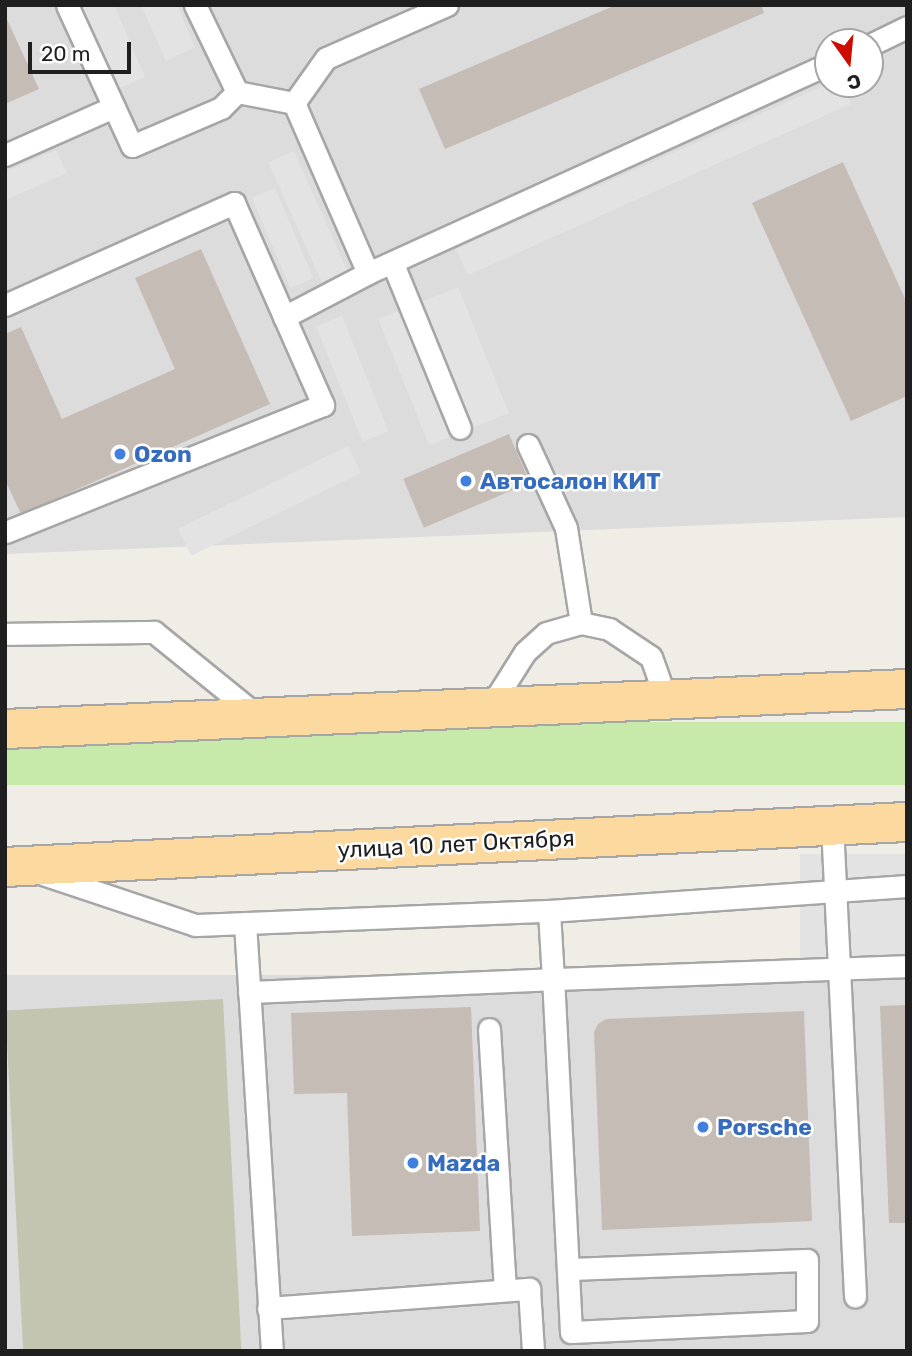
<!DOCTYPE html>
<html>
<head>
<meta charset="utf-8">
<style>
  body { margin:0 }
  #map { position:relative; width:912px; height:1356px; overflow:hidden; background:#f0ede6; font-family:Rubik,sans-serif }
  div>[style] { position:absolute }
  .residential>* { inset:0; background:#dddcdc; transform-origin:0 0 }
  .construction>* { inset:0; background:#c4c5b1; transform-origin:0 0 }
  .grass>* { inset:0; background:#c7eaab; transform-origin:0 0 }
  .parking>* { inset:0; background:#e3e3e3; transform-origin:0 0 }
  .building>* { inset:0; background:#c5bcb5; transform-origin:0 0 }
  .roads { filter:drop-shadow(2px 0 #a6a6a6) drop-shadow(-2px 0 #a6a6a6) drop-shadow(0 2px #a6a6a6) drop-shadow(0 -2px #a6a6a6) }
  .service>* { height:21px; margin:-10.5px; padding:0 10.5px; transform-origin:10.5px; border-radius:10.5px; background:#fff }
  .primary>* { height:38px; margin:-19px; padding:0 19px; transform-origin:19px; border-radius:19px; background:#fcd99e }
  .dots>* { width:19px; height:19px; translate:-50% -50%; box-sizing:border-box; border:4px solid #fff; border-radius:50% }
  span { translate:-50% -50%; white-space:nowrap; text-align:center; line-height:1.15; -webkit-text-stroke:5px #fff; paint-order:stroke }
  .shop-label { font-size:23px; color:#366cbe; font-weight:700 }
  .left { translate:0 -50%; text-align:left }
  .street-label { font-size:23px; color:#1f1f1f }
  .frame { position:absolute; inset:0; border:7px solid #1f1f1f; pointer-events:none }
  .north { position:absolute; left:814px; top:28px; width:70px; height:70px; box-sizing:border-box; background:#fff; border:2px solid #a5a5a5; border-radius:50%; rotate:165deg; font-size:19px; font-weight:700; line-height:28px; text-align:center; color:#1f1f1f }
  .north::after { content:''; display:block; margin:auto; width:24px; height:32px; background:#cf0b00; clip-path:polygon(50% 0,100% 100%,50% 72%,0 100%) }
  .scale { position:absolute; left:28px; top:42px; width:103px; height:32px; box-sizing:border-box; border:4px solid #1f1f1f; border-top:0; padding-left:9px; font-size:21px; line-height:24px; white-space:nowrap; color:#1f1f1f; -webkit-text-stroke:5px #fff; paint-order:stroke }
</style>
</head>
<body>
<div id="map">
  <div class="residential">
    <i style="clip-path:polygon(evenodd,5px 5px,907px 5px,907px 517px,5px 554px,5px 5px,828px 42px,870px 42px,870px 84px,828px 84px,828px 42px)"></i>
    <i style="left:907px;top:975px;width:376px;height:903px;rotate:90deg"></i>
  </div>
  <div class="construction">
    <i style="left:223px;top:999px;width:352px;height:218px;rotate:87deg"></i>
  </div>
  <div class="grass">
    <i style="left:907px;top:722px;width:63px;height:903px;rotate:90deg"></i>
  </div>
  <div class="parking">
    <i style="clip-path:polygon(78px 5px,114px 5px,145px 77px,115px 90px)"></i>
    <i style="clip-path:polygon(141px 5px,177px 5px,195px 47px,166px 61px)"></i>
    <i style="clip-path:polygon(828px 84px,842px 84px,851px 104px,468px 275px,456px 249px)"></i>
    <i style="clip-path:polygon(56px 150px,67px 173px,5px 200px,5px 172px)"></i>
    <i style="left:294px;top:151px;width:131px;height:28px;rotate:66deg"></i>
    <i style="left:275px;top:188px;width:98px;height:25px;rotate:67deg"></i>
    <i style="left:458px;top:287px;width:136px;height:86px;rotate:68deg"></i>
    <i style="left:342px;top:316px;width:124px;height:28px;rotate:68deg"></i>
    <i style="left:348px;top:446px;width:30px;height:189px;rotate:64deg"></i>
    <i style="left:907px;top:854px;width:120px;height:107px;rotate:90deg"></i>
  </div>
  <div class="building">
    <i style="clip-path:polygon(616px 5px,761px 5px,764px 13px,445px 149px,419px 89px)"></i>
    <i style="clip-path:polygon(5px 15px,39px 89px,5px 104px)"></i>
    <i style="clip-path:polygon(843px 162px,907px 303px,907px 396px,851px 421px,752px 203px)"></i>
    <i style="clip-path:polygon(201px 249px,270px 404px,21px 514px,5px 480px,5px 334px,21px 327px,62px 419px,175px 369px,135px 278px)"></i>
    <i style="left:509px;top:434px;width:53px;height:115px;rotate:67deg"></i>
    <i style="clip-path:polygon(907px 1005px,907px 1223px,889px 1223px,880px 1006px)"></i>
    <i style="clip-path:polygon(471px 1007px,480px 1231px,352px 1236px,347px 1093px,294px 1094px,291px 1013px)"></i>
    <i style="clip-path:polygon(804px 1011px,812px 1221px,602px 1230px,594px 1032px,598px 1024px,606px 1019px)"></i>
  </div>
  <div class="roads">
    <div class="service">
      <i style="left:67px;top:5px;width:155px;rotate:65.3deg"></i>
      <i style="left:132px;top:146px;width:97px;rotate:-23.1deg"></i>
      <i style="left:221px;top:108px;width:23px;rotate:-45deg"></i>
      <i style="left:237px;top:92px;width:97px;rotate:-115.8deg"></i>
      <i style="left:447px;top:5px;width:132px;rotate:156.3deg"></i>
      <i style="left:326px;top:58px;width:55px;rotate:125.4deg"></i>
      <i style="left:294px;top:103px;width:185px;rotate:66.5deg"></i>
      <i style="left:368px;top:273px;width:505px;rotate:-24.43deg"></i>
      <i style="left:870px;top:45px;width:41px;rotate:-25.9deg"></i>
      <i style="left:237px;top:92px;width:58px;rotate:10.9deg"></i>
      <i style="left:5px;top:155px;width:119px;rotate:-23.8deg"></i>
      <i style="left:393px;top:264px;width:177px;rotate:67.8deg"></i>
      <i style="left:5px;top:305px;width:251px;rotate:-24deg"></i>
      <i style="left:234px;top:203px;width:221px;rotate:66.2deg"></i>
      <i style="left:323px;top:405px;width:342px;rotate:158.2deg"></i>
      <i style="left:284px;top:317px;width:95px;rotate:-27.6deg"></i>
      <i style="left:528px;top:445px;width:91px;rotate:65.4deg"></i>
      <i style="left:566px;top:528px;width:96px;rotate:81deg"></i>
      <i style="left:581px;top:623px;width:29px;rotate:12deg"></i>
      <i style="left:609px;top:629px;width:50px;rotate:33.7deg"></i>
      <i style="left:651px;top:657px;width:48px;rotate:70.4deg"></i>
      <i style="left:5px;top:634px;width:149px;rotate:-0.8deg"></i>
      <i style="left:154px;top:632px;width:135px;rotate:39deg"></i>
      <i style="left:489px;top:709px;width:67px;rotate:-57.7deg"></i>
      <i style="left:525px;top:652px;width:28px;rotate:-42deg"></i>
      <i style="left:546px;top:633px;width:36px;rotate:-16deg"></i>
      <i style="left:832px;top:825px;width:472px;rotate:87.2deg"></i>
      <i style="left:43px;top:874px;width:160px;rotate:18.5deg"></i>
      <i style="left:195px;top:925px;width:354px;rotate:-2.3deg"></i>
      <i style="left:549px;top:911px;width:359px;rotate:-4deg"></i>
      <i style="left:245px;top:923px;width:429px;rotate:86.4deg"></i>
      <i style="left:249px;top:992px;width:304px;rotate:-2.4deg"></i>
      <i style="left:553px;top:979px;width:68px;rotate:-93.4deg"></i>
      <i style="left:489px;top:1029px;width:261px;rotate:86.5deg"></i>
      <i style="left:568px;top:1269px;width:239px;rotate:-2.2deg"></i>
      <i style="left:807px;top:1260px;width:61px;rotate:90deg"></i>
      <i style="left:807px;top:1321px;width:236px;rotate:177.3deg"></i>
      <i style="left:571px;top:1332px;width:353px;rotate:-92.9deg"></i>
      <i style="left:553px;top:979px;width:354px;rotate:-2.1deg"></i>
      <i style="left:268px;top:1308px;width:262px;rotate:-4.2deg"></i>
      <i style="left:529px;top:1289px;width:62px;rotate:86.3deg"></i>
    </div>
    <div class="primary">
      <i style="left:5px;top:729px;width:903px;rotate:-2.54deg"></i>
      <i style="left:5px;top:867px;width:903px;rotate:-2.86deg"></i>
    </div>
  </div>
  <div class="dots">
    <i style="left:120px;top:454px;background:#3f7fe0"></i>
    <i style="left:466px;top:481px;background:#3f7fe0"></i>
    <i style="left:703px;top:1127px;background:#3f7fe0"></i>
    <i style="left:413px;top:1163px;background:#3f7fe0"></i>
  </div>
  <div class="shop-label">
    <span class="left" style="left:134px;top:454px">Ozon</span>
    <span class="left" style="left:480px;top:481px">Автосалон КИТ</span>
    <span class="left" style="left:717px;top:1127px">Porsche</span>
    <span class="left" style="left:427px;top:1163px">Mazda</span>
  </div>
  <div class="street-label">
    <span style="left:456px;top:844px;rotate:-3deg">улица 10 лет Октября</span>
  </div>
  <div class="frame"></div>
  <div class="north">С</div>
  <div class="scale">20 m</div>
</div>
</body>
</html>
